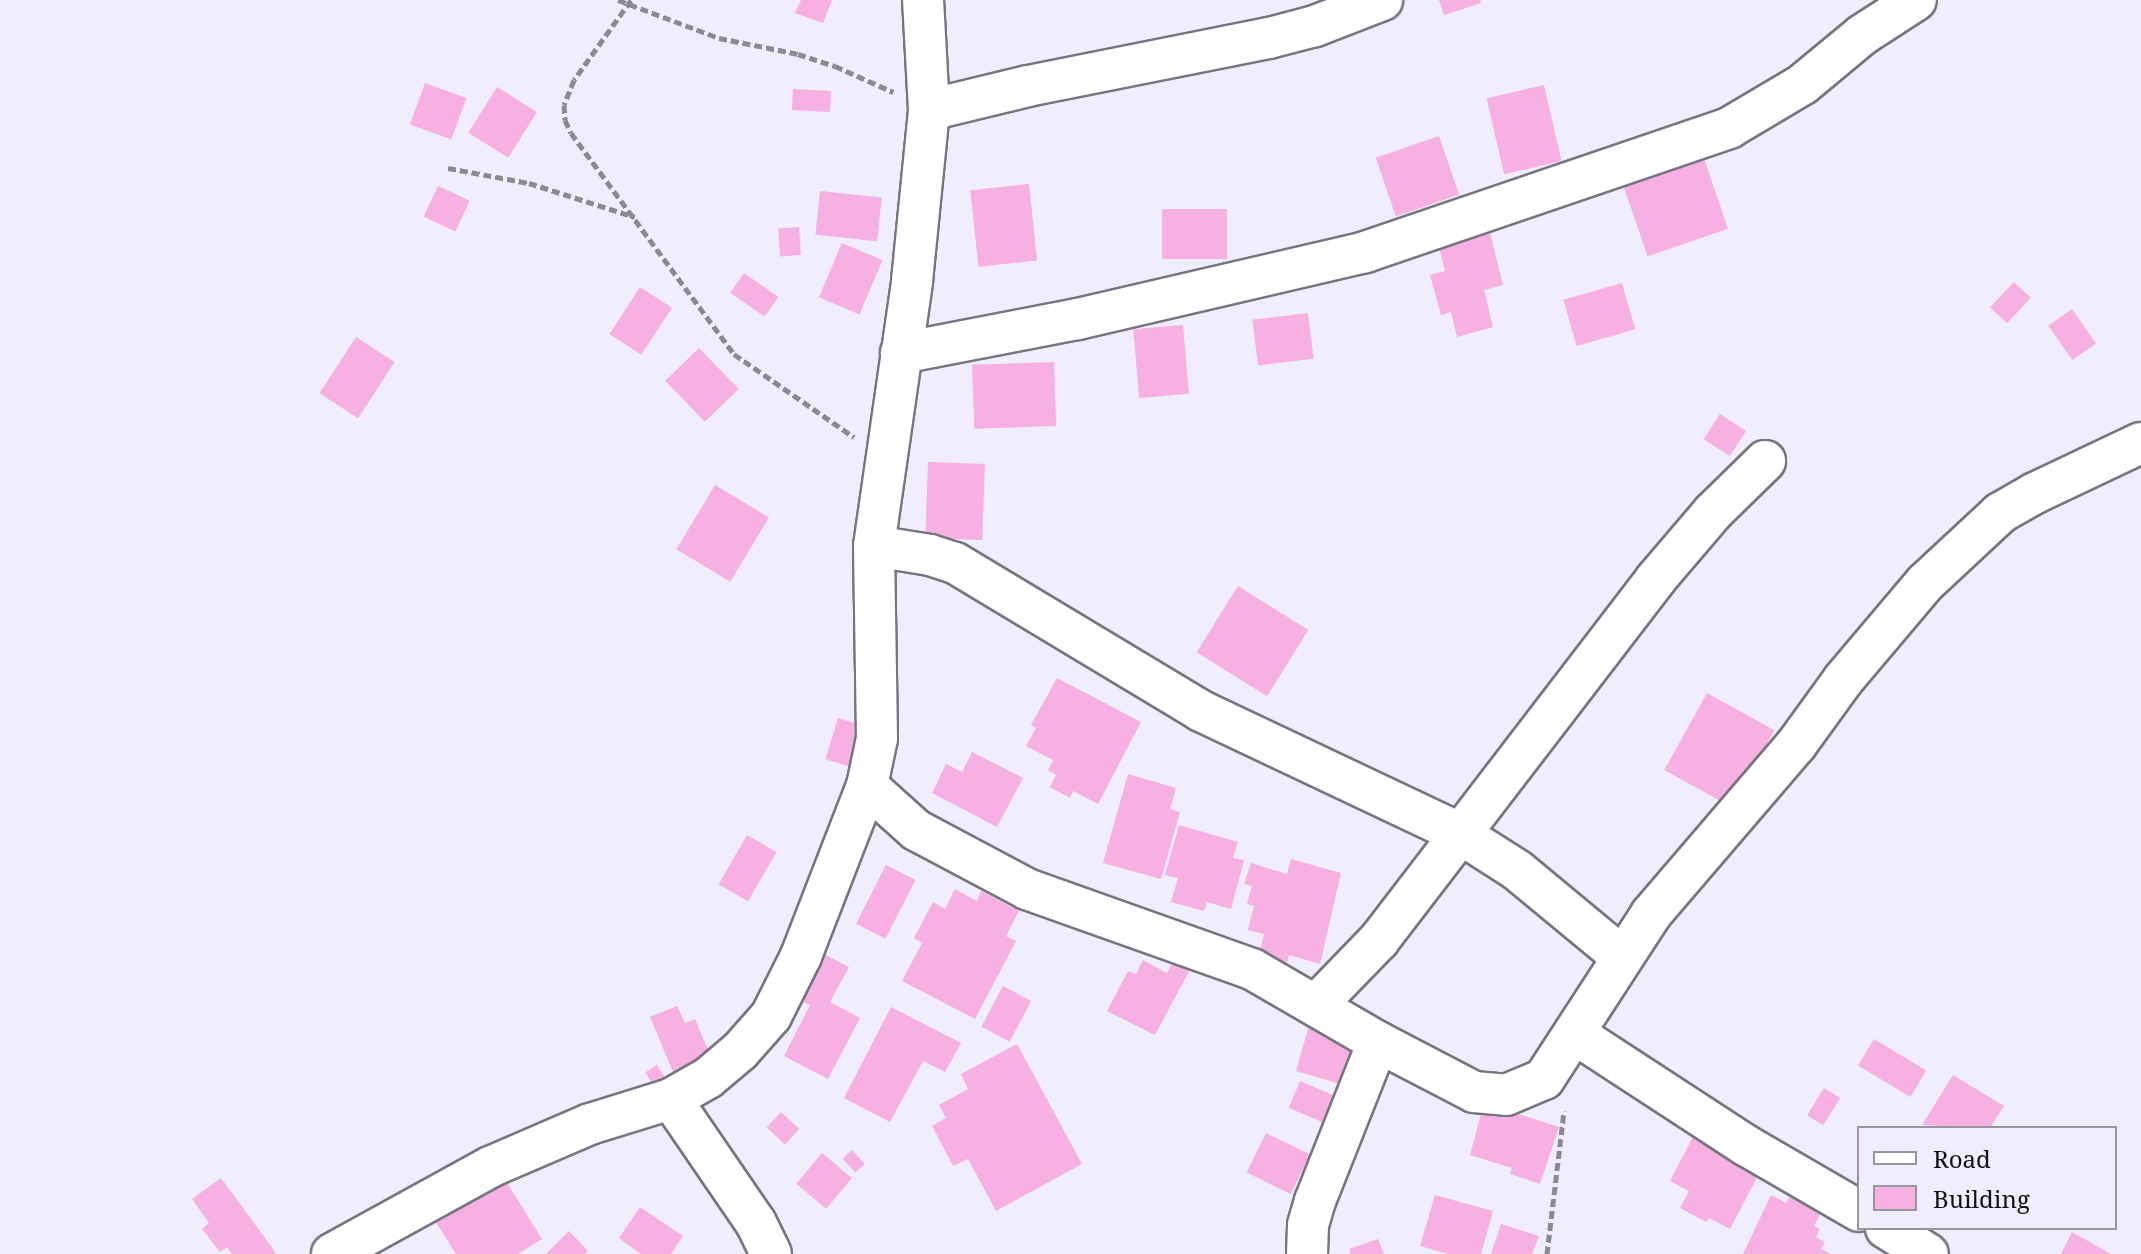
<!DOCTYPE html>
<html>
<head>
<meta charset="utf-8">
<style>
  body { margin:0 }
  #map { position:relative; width:2141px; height:1254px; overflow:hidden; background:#f0edfc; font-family:"Noto Serif",serif }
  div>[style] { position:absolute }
  .building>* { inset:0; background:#f6b0e1; transform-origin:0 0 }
  .path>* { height:5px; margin-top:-2.5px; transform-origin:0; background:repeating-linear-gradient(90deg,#8b8a94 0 8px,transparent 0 12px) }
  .roads { filter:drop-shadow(2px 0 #777582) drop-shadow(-2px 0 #777582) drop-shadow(0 2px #777582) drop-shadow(0 -2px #777582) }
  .street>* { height:40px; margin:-20px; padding:0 20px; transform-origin:20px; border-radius:20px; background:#fff }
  span { translate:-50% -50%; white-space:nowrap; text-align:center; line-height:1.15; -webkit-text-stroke:6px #f0edfc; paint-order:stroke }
  .legend { position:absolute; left:1857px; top:1126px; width:260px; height:104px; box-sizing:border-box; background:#f0edfc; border:2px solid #9795a0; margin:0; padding:10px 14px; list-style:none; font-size:24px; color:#111116 }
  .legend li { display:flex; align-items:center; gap:16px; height:40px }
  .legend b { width:40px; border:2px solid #9795a0 }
</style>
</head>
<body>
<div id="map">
  <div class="building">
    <i style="clip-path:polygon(801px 0,832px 0,823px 23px,795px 13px)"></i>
    <i style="clip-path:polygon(1439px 0,1480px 0,1481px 3px,1444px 15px)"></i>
    <i style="left:425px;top:83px;width:44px;height:44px;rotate:20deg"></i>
    <i style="left:1544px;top:85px;width:78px;height:59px;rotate:77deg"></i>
    <i style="left:497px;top:87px;width:47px;height:54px;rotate:32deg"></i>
    <i style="left:793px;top:89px;width:38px;height:21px;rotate:3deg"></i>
    <i style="left:1439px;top:136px;width:62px;height:67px;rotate:71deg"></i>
    <i style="left:1702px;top:153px;width:80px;height:85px;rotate:71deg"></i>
    <i style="left:1029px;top:184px;width:77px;height:59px;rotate:84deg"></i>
    <i style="left:438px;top:186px;width:35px;height:34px;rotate:25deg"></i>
    <i style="left:820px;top:191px;width:62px;height:44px;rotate:6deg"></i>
    <i style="left:1162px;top:209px;width:65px;height:50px"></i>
    <i style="clip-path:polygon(1488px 225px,1503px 285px,1484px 290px,1493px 327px,1457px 337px,1451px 312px,1441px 315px,1430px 275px,1445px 271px,1437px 239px)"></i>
    <i style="left:799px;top:227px;width:28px;height:21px;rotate:86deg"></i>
    <i style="left:842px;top:243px;width:44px;height:59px;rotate:23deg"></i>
    <i style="left:744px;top:273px;width:42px;height:24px;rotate:35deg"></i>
    <i style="left:2014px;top:282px;width:23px;height:35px;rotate:43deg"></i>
    <i style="left:1622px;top:283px;width:48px;height:61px;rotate:74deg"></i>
    <i style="left:640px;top:287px;width:38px;height:56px;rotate:33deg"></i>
    <i style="left:2072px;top:309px;width:42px;height:29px;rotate:55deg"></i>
    <i style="left:1308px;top:313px;width:46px;height:56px;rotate:83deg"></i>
    <i style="left:1183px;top:325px;width:69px;height:50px;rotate:85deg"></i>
    <i style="left:356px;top:337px;width:46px;height:67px;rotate:33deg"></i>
    <i style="left:699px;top:348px;width:57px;height:47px;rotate:46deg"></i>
    <i style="left:1054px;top:362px;width:64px;height:82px;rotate:88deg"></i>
    <i style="left:1720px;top:414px;width:31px;height:30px;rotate:33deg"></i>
    <i style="left:928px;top:462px;width:57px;height:76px;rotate:2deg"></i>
    <i style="left:715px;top:485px;width:63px;height:75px;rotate:31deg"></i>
    <i style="left:1238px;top:586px;width:83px;height:78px;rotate:32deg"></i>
    <i style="clip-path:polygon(1057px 678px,1141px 722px,1098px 804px,1073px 791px,1070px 798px,1050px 787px,1056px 775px,1048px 770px,1053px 760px,1026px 746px,1036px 728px,1031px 725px)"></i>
    <i style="left:1707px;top:693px;width:77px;height:88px;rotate:29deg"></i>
    <i style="left:838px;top:718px;width:30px;height:43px;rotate:17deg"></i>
    <i style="clip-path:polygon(972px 752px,1023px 778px,997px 827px,932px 793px,946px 764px,962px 772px)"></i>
    <i style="clip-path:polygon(1128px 774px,1176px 788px,1170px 809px,1180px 812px,1161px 879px,1103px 863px)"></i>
    <i style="clip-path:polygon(1179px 825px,1238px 842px,1233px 858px,1244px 860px,1231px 909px,1207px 902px,1204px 911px,1171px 902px,1178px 878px,1165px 875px)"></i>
    <i style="left:747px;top:835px;width:34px;height:57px;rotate:30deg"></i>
    <i style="clip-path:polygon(1291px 859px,1341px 873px,1320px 964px,1289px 955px,1287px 962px,1259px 954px,1264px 934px,1248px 930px,1254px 906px,1247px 904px,1252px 886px,1244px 884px,1251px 863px,1287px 874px)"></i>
    <i style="left:886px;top:865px;width:33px;height:66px;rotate:27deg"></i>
    <i style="clip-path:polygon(955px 889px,977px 901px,981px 891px,1019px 911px,1006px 936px,1016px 941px,975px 1019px,902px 981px,922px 943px,914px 938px,933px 902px,945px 909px)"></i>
    <i style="clip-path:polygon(822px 953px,849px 967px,830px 1002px,860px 1018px,828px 1079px,784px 1056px,810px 1005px,798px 999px)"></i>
    <i style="clip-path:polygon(1177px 954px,1194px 962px,1155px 1035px,1107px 1011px,1128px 971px,1136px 974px,1143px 960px,1167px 973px)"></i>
    <i style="left:1003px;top:986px;width:32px;height:46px;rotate:28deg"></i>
    <i style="clip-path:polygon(677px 1006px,685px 1023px,695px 1019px,711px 1057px,673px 1072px,650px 1017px)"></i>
    <i style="clip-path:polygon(891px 1007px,961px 1043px,945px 1072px,923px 1061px,890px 1122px,844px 1098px)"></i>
    <i style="left:1310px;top:1022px;width:54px;height:51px;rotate:16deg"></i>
    <i style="left:1874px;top:1039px;width:61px;height:31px;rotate:31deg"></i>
    <i style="clip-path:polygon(1017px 1044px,1082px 1164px,996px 1211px,968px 1159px,953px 1166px,932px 1126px,946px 1118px,939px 1105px,968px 1089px,961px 1074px)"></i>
    <i style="left:657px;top:1065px;width:25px;height:14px;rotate:58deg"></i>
    <i style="clip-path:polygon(1953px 1075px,2004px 1106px,1990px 1128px,1922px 1125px)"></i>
    <i style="left:1300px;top:1081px;width:44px;height:29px;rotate:23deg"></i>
    <i style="left:1824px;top:1088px;width:19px;height:32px;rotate:32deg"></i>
    <i style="clip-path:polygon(1484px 1103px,1559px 1127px,1540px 1184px,1510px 1174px,1512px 1168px,1470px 1155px)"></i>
    <i style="left:781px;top:1112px;width:25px;height:21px;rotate:43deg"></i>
    <i style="clip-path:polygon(1697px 1129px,1764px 1164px,1730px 1229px,1709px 1218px,1706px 1222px,1680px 1208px,1689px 1191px,1670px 1181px)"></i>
    <i style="left:1266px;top:1133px;width:49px;height:44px;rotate:26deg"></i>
    <i style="left:852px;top:1150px;width:19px;height:13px;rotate:47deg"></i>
    <i style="left:822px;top:1153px;width:39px;height:40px;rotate:40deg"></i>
    <i style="clip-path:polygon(501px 1173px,542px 1239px,518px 1254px,456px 1254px,432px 1216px)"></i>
    <i style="clip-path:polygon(221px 1178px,276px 1253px,274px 1254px,232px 1254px,227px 1247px,220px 1252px,202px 1229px,209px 1223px,192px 1199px)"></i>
    <i style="clip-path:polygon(1435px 1195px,1493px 1211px,1481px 1254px,1448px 1254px,1420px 1246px)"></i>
    <i style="clip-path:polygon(1771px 1195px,1786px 1203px,1789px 1197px,1821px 1212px,1814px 1226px,1820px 1229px,1816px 1237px,1825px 1242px,1821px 1249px,1831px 1254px,1743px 1254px)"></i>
    <i style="clip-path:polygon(640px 1207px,683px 1236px,671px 1254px,641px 1254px,619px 1238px)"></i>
    <i style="clip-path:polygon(1501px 1224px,1539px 1236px,1532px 1254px,1491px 1254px)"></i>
    <i style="clip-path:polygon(569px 1231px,588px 1251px,585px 1254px,546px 1254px)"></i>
    <i style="clip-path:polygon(2072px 1232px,2111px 1254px,2061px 1254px)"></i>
    <i style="clip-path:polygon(1378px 1239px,1384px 1254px,1350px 1254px,1349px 1249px)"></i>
  </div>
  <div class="path">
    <i style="left:618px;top:0;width:108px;rotate:20.6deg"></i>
    <i style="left:719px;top:38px;width:81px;rotate:11.4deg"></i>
    <i style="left:798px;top:54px;width:39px;rotate:18deg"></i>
    <i style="left:835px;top:66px;width:64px;rotate:24.1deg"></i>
    <i style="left:631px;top:0;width:98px;rotate:125.5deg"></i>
    <i style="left:574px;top:80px;width:27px;rotate:112deg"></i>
    <i style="left:564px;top:105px;width:15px;rotate:86deg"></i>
    <i style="left:565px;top:120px;width:14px;rotate:65deg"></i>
    <i style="left:571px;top:133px;width:275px;rotate:53.6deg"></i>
    <i style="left:734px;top:354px;width:146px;rotate:34.7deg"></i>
    <i style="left:448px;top:168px;width:82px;rotate:10.5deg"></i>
    <i style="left:529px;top:183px;width:111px;rotate:17.8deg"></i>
    <i style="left:1547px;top:1254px;width:144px;rotate:-83.2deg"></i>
  </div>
  <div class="roads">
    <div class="street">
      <i style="left:929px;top:110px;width:102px;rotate:-13.6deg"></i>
      <i style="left:1028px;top:86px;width:246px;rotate:-11.3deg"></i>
      <i style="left:1269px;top:38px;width:48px;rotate:-14.6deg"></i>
      <i style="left:1315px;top:26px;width:72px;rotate:-21.2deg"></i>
      <i style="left:901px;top:353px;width:180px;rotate:-10.9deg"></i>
      <i style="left:1078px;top:319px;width:295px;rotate:-13.1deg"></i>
      <i style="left:1365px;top:252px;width:385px;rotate:-18.8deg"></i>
      <i style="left:1729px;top:128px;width:86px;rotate:-30.7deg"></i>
      <i style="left:1803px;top:84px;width:77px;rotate:-39.7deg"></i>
      <i style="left:1862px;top:35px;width:64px;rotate:-32.9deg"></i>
      <i style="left:874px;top:546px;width:57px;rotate:9.1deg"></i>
      <i style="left:930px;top:555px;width:26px;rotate:18deg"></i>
      <i style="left:955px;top:563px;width:287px;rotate:31deg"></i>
      <i style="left:1201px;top:711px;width:285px;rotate:25.3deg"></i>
      <i style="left:1459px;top:833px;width:69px;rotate:32.5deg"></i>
      <i style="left:1517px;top:870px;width:135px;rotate:39.6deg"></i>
      <i style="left:867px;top:786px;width:66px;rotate:41.9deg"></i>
      <i style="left:916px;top:830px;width:126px;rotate:28deg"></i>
      <i style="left:1027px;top:889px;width:239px;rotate:19.6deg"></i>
      <i style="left:1252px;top:969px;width:146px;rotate:30.1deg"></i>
      <i style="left:1378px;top:1042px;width:108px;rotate:27.5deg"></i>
      <i style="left:1474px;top:1092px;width:32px;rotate:5deg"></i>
      <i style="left:1506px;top:1095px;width:41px;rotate:-22.8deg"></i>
      <i style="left:1544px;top:1079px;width:197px;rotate:-57deg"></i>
      <i style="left:1651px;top:914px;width:223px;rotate:-49.4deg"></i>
      <i style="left:1796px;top:745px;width:80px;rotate:-54.1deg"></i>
      <i style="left:1843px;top:680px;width:127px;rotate:-49.8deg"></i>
      <i style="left:1925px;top:583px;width:103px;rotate:-43deg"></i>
      <i style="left:2000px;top:513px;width:40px;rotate:-29.7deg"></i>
      <i style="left:2035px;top:493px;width:117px;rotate:-25.3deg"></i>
      <i style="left:1317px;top:1004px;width:89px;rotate:-45.9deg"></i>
      <i style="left:1379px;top:940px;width:454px;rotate:-52.5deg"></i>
      <i style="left:1655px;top:580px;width:89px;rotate:-49.5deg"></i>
      <i style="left:1713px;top:512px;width:73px;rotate:-44.4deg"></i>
      <i style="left:1575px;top:1034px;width:205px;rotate:33.1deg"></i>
      <i style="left:1747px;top:1146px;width:129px;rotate:30.1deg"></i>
      <i style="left:671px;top:1099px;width:150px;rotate:55.6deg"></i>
      <i style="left:756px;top:1223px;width:34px;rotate:64deg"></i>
      <i style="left:1886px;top:1228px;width:49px;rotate:31.8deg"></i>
      <i style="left:332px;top:1254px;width:180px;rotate:-28.8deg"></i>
      <i style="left:490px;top:1167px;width:109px;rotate:-23.3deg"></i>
      <i style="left:590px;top:1124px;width:85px;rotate:-17.2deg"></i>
      <i style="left:671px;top:1099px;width:43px;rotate:-29.6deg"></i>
      <i style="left:708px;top:1078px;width:42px;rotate:-40.2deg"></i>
      <i style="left:740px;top:1051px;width:47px;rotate:-48.5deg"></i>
      <i style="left:771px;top:1016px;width:67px;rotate:-63.4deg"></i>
      <i style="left:801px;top:956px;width:182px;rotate:-68.8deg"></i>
      <i style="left:867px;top:786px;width:49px;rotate:-78.2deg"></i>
      <i style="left:877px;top:738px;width:192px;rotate:-90.9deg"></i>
      <i style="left:874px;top:546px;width:268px;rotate:-81.8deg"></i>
      <i style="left:912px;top:281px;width:172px;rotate:-84.3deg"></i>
      <i style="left:929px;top:110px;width:110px;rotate:-93.1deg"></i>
      <i style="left:1307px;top:1254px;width:29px;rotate:-88deg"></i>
      <i style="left:1308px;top:1225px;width:25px;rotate:-74deg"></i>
      <i style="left:1315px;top:1201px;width:171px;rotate:-68.4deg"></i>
    </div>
  </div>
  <ul class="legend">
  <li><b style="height:10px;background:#fff"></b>Road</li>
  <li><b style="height:22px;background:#f6b0e1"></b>Building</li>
  </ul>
</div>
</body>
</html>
